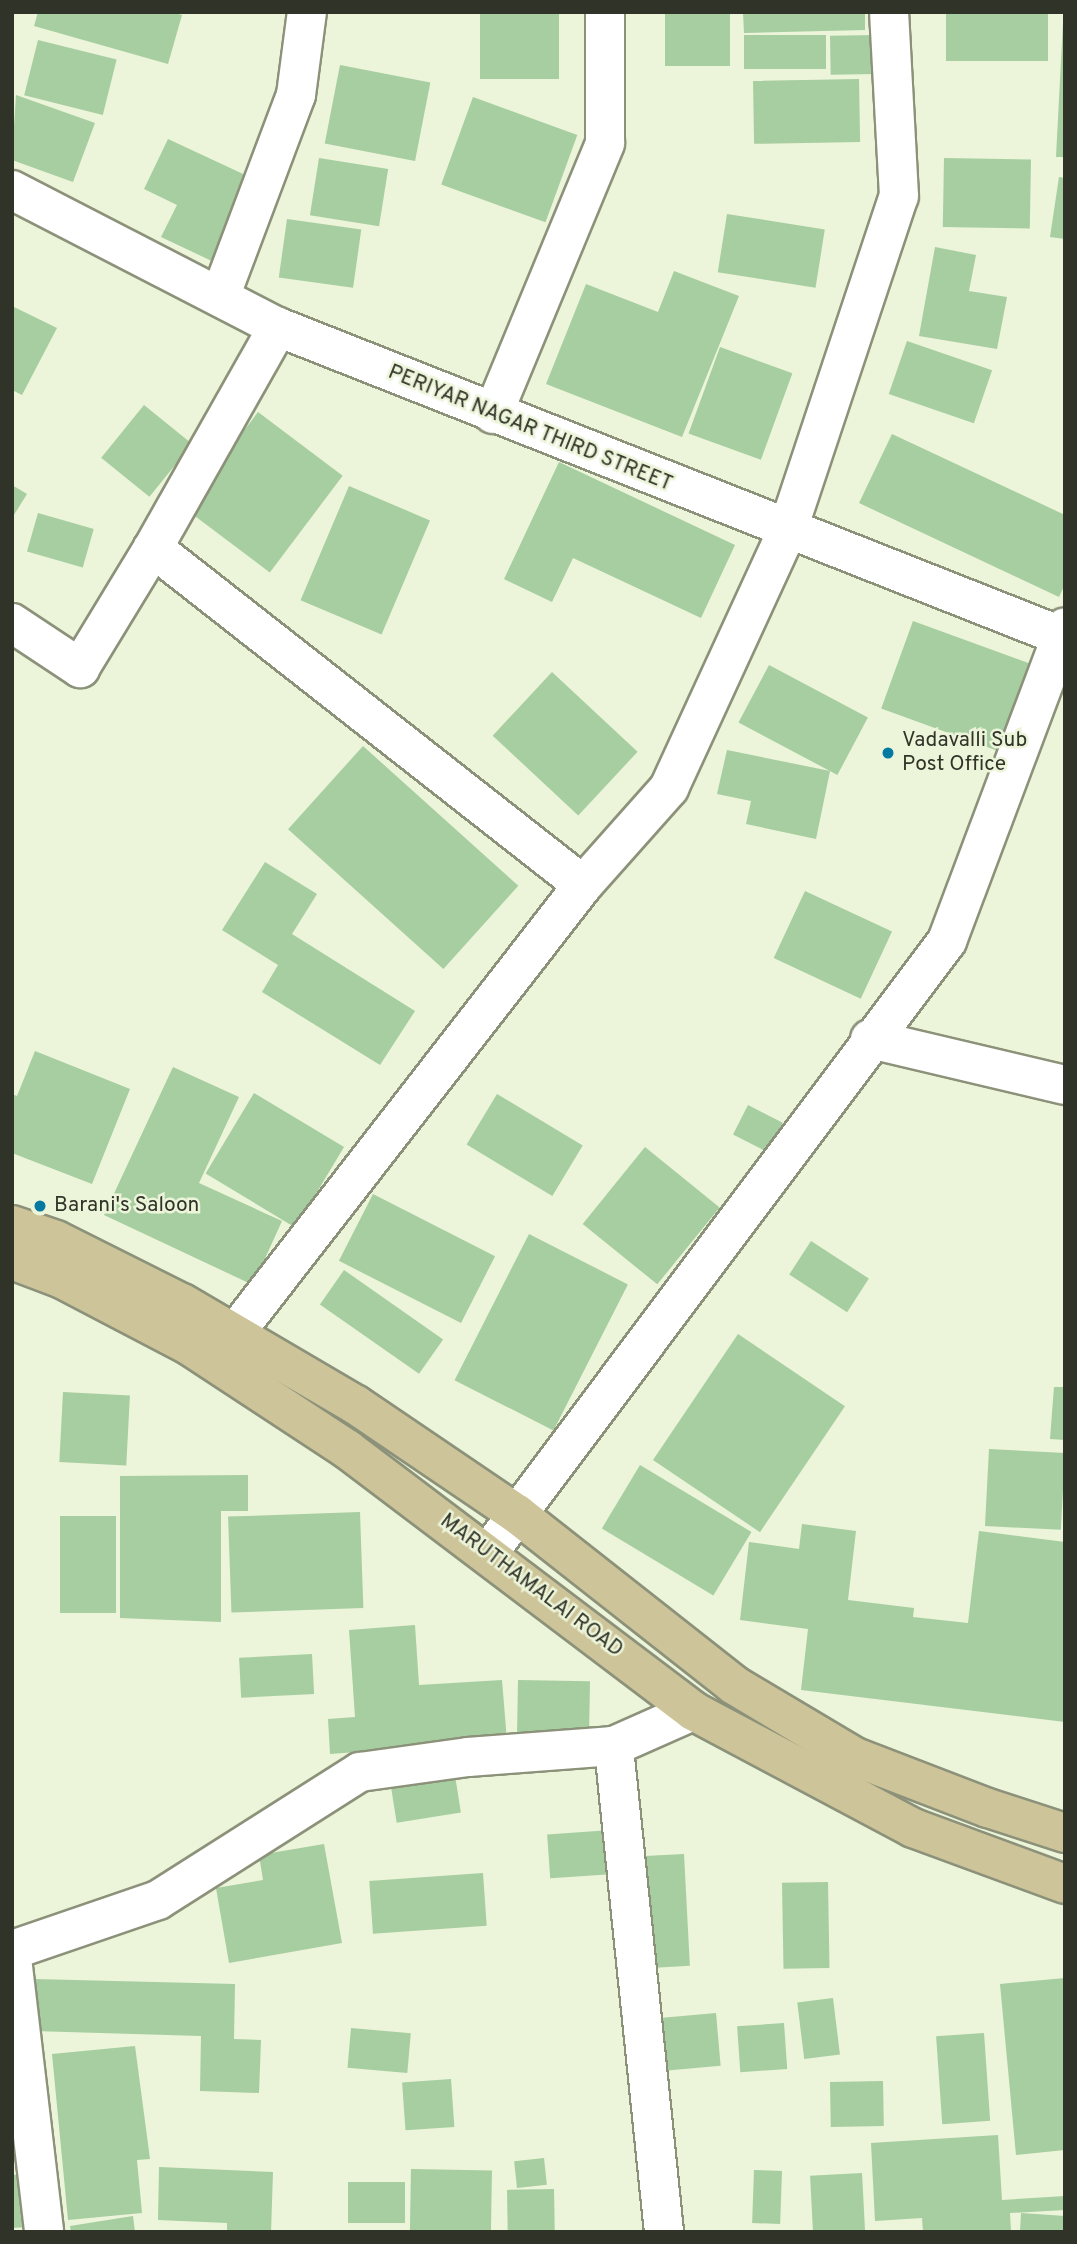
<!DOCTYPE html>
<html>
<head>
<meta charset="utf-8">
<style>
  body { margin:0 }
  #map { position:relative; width:1077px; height:2244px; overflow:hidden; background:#ecf4d9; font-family:Overpass,sans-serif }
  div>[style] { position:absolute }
  .building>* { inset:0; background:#a6cea1; transform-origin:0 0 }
  .roads { filter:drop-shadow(2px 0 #8c927a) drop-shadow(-2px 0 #8c927a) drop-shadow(0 2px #8c927a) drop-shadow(0 -2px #8c927a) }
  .minor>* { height:38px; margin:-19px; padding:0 19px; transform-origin:19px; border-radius:19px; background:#fff }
  .primary>* { height:38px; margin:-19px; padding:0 19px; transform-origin:19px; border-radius:19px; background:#cdc499 }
  .dots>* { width:19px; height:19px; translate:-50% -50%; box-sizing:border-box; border:4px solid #ecf4d9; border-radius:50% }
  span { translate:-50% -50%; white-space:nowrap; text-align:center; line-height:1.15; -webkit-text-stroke:5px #ecf4d9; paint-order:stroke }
  .street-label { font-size:21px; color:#303328 }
  .poi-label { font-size:21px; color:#303328 }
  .left { translate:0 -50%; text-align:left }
  .frame { position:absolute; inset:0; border:14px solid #303328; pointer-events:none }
</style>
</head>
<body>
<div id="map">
  <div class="building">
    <i style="clip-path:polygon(38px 12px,171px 12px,182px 15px,168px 64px,34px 26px)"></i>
    <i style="left:480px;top:12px;width:79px;height:67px"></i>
    <i style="left:665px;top:12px;width:65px;height:54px"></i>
    <i style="clip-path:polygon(743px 12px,865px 12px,865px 30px,744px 33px)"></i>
    <i style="left:946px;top:12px;width:102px;height:49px"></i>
    <i style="clip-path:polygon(1063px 22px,1065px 22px,1065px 157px,1056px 157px)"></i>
    <i style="left:826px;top:35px;width:34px;height:82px;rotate:90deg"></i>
    <i style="left:876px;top:35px;width:39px;height:46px;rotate:89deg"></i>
    <i style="left:38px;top:40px;width:81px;height:57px;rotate:14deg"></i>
    <i style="left:340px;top:65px;width:92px;height:80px;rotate:11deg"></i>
    <i style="left:859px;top:79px;width:63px;height:106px;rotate:89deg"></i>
    <i style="clip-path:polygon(16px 95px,95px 123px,73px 182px,12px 160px)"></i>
    <i style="left:473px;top:97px;width:111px;height:93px;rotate:20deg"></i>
    <i style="clip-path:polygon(168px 139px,256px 180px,216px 263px,161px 237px,177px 205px,144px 189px)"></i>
    <i style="left:319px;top:158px;width:70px;height:58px;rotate:9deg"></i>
    <i style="left:944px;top:158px;width:87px;height:69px;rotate:1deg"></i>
    <i style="clip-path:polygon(1059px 177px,1065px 178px,1065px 239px,1050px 237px)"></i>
    <i style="left:727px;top:214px;width:99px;height:59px;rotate:9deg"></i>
    <i style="left:287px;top:219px;width:75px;height:59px;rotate:8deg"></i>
    <i style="clip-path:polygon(935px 247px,976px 255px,969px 291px,1007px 297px,997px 349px,919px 336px)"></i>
    <i style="clip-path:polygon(674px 271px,739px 296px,682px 437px,546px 384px,586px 284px,658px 312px)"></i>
    <i style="clip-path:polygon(12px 306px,57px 328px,22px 395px,12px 390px)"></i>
    <i style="left:907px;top:341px;width:90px;height:56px;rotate:19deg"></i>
    <i style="left:720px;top:347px;width:77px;height:92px;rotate:20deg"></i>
    <i style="left:144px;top:405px;width:62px;height:68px;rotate:39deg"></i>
    <i style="left:258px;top:412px;width:106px;height:121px;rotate:37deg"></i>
    <i style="clip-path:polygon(892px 434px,1065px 515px,1065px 584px,1059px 597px,859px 503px)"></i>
    <i style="clip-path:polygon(559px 462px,735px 545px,701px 618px,573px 558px,552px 602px,504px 579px)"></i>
    <i style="clip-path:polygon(12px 485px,27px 494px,12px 518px)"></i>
    <i style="left:349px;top:486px;width:88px;height:124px;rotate:23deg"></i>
    <i style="left:38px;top:513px;width:58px;height:40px;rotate:16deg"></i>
    <i style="left:913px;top:621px;width:128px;height:93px;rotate:20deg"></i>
    <i style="left:769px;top:665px;width:112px;height:65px;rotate:28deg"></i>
    <i style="left:552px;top:672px;width:117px;height:87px;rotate:43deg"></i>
    <i style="left:363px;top:746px;width:209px;height:112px;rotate:42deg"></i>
    <i style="clip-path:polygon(727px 750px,830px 771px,816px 839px,746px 824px,751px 801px,717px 794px)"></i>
    <i style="clip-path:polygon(265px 862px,317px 894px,292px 934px,415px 1011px,380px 1065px,262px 992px,278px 965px,222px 930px)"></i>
    <i style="left:805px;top:891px;width:96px;height:74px;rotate:25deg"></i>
    <i style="clip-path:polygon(35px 1051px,130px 1089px,92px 1184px,12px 1153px,12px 1094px,17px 1096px)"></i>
    <i style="clip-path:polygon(173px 1067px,239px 1097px,199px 1183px,282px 1221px,253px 1285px,104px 1215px)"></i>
    <i style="left:254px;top:1093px;width:105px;height:94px;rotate:31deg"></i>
    <i style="left:497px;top:1094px;width:100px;height:59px;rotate:31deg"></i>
    <i style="left:748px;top:1105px;width:39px;height:33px;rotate:27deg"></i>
    <i style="left:645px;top:1147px;width:96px;height:99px;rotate:39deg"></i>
    <i style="left:373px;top:1194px;width:137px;height:75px;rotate:27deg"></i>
    <i style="left:529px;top:1234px;width:111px;height:164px;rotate:27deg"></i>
    <i style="left:811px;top:1241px;width:69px;height:40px;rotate:33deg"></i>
    <i style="left:344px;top:1270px;width:121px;height:42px;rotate:35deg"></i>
    <i style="left:738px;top:1334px;width:129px;height:152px;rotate:34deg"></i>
    <i style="clip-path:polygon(1054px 1387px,1065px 1387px,1065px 1440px,1050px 1439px)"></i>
    <i style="left:63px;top:1392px;width:67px;height:70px;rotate:3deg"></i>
    <i style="left:989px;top:1449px;width:76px;height:77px;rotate:3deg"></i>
    <i style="left:640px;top:1465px;width:130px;height:74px;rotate:31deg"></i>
    <i style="clip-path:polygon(248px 1475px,248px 1511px,221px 1511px,221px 1622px,120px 1618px,120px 1476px)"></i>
    <i style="left:360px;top:1512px;width:96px;height:132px;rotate:88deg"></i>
    <i style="left:60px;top:1516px;width:56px;height:97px"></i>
    <i style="clip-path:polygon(802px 1524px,856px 1531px,848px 1600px,914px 1608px,913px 1617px,968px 1623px,979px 1531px,1065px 1542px,1065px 1722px,801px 1690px,808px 1629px,740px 1620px,749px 1542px,799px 1549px)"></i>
    <i style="clip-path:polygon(415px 1625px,419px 1685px,502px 1680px,507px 1741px,330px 1754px,328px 1719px,355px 1717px,349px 1630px)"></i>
    <i style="left:312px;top:1654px;width:40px;height:73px;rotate:87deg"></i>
    <i style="left:518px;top:1680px;width:72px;height:55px;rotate:1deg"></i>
    <i style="left:454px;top:1769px;width:44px;height:65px;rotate:81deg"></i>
    <i style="left:611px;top:1830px;width:44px;height:64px;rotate:86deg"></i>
    <i style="clip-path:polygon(324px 1844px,342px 1943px,229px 1963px,216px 1888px,263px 1880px,259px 1855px)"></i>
    <i style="left:684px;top:1854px;width:112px;height:44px;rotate:87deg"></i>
    <i style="left:483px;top:1873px;width:53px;height:114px;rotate:86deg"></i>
    <i style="left:828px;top:1882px;width:86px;height:46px;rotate:89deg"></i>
    <i style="clip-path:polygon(1065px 1978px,1065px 2150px,1016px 2155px,1000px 1984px)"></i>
    <i style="clip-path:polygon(34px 1979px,235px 1984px,234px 2039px,261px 2040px,259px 2093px,200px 2091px,201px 2036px,33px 2031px)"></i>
    <i style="left:833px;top:1998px;width:57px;height:36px;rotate:83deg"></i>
    <i style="left:716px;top:2013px;width:53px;height:62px;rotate:85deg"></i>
    <i style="left:784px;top:2023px;width:46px;height:47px;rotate:86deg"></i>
    <i style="left:351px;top:2028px;width:60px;height:40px;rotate:5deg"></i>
    <i style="left:984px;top:2033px;width:88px;height:48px;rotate:86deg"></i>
    <i style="clip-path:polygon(135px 2046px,150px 2159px,137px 2160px,142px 2213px,68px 2220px,52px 2054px)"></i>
    <i style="left:451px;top:2079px;width:48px;height:49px;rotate:86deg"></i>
    <i style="left:883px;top:2081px;width:45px;height:53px;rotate:89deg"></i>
    <i style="clip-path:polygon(998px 2135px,1002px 2200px,1065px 2196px,1065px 2210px,1010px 2213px,1011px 2232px,923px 2232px,922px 2218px,875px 2221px,871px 2143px)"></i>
    <i style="left:544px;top:2158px;width:27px;height:30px;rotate:84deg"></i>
    <i style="clip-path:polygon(159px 2167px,273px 2172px,271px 2232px,227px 2232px,227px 2223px,158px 2220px)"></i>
    <i style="left:411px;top:2169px;width:81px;height:63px;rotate:1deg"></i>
    <i style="left:754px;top:2170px;width:28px;height:53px;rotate:2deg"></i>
    <i style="left:862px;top:2173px;width:59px;height:52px;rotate:87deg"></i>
    <i style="clip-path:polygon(22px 2174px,27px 2227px,12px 2228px,12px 2175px)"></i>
    <i style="left:348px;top:2182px;width:57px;height:41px"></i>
    <i style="left:554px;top:2189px;width:43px;height:47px;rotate:89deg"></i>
    <i style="clip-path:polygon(1021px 2213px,1065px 2216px,1065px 2232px,1020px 2232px)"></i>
    <i style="clip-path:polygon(133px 2216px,135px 2232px,71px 2232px,70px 2226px)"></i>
  </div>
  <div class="roads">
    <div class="minor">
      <i style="left:12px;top:190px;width:299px;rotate:27.3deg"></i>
      <i style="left:278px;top:327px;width:842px;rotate:21.54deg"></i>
      <i style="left:220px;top:297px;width:216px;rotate:-69.4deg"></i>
      <i style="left:296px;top:95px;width:84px;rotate:-82.5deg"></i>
      <i style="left:278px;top:327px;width:254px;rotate:119.5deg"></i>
      <i style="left:153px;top:548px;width:546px;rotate:38.09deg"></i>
      <i style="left:583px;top:885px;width:130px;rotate:-48.4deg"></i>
      <i style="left:669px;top:788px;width:282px;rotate:-65.3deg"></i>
      <i style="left:787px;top:532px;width:354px;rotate:-71.6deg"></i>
      <i style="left:899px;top:196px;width:184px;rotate:-93.1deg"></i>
      <i style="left:493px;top:414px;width:293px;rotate:-67.5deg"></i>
      <i style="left:605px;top:143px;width:131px;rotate:-90deg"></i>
      <i style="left:12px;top:623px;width:82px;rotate:33.5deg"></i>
      <i style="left:80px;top:668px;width:140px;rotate:-58.7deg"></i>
      <i style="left:870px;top:1039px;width:200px;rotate:13.3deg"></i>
      <i style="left:235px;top:1333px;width:567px;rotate:-52.16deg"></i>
      <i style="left:489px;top:1552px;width:764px;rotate:-53.15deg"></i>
      <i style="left:947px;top:941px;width:335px;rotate:-69.4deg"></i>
      <i style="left:12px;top:1950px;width:154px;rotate:-18.9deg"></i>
      <i style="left:158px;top:1900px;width:239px;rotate:-32.4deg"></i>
      <i style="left:360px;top:1772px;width:109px;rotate:-7.9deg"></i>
      <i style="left:468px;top:1757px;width:146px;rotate:-4.3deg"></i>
      <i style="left:12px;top:1958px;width:276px;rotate:83.3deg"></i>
      <i style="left:664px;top:2232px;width:489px;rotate:-95.9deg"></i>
      <i style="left:614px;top:1746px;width:86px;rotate:-23.9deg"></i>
    </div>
    <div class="primary">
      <i style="left:12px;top:1225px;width:46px;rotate:18.8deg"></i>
      <i style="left:56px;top:1240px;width:141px;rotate:26.6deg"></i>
      <i style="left:182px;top:1303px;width:202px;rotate:30.4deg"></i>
      <i style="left:356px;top:1405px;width:194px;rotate:34.1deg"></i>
      <i style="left:517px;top:1514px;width:276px;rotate:38.2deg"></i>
      <i style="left:734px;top:1685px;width:141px;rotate:30.8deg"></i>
      <i style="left:855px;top:1757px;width:142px;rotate:21deg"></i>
      <i style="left:988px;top:1808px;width:81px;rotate:18deg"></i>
      <i style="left:12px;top:1260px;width:53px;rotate:20.8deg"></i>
      <i style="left:62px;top:1279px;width:144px;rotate:27.6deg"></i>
      <i style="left:190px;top:1346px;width:188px;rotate:33.3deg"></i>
      <i style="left:347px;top:1449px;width:434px;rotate:37.1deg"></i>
      <i style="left:693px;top:1711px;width:249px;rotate:28deg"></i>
      <i style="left:913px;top:1828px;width:162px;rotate:20.2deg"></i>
    </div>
  </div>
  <div class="dots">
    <i style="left:888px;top:753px;background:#047aa2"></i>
    <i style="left:40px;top:1206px;background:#047aa2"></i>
  </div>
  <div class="street-label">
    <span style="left:530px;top:429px;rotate:22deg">PERIYAR NAGAR THIRD STREET</span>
    <span style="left:531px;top:1586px;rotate:37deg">MARUTHAMALAI ROAD</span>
  </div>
  <div class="poi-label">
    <span class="left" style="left:902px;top:753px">Vadavalli Sub<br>Post Office</span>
    <span class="left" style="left:54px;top:1206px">Barani's Saloon</span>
  </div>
  <div class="frame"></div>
</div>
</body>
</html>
